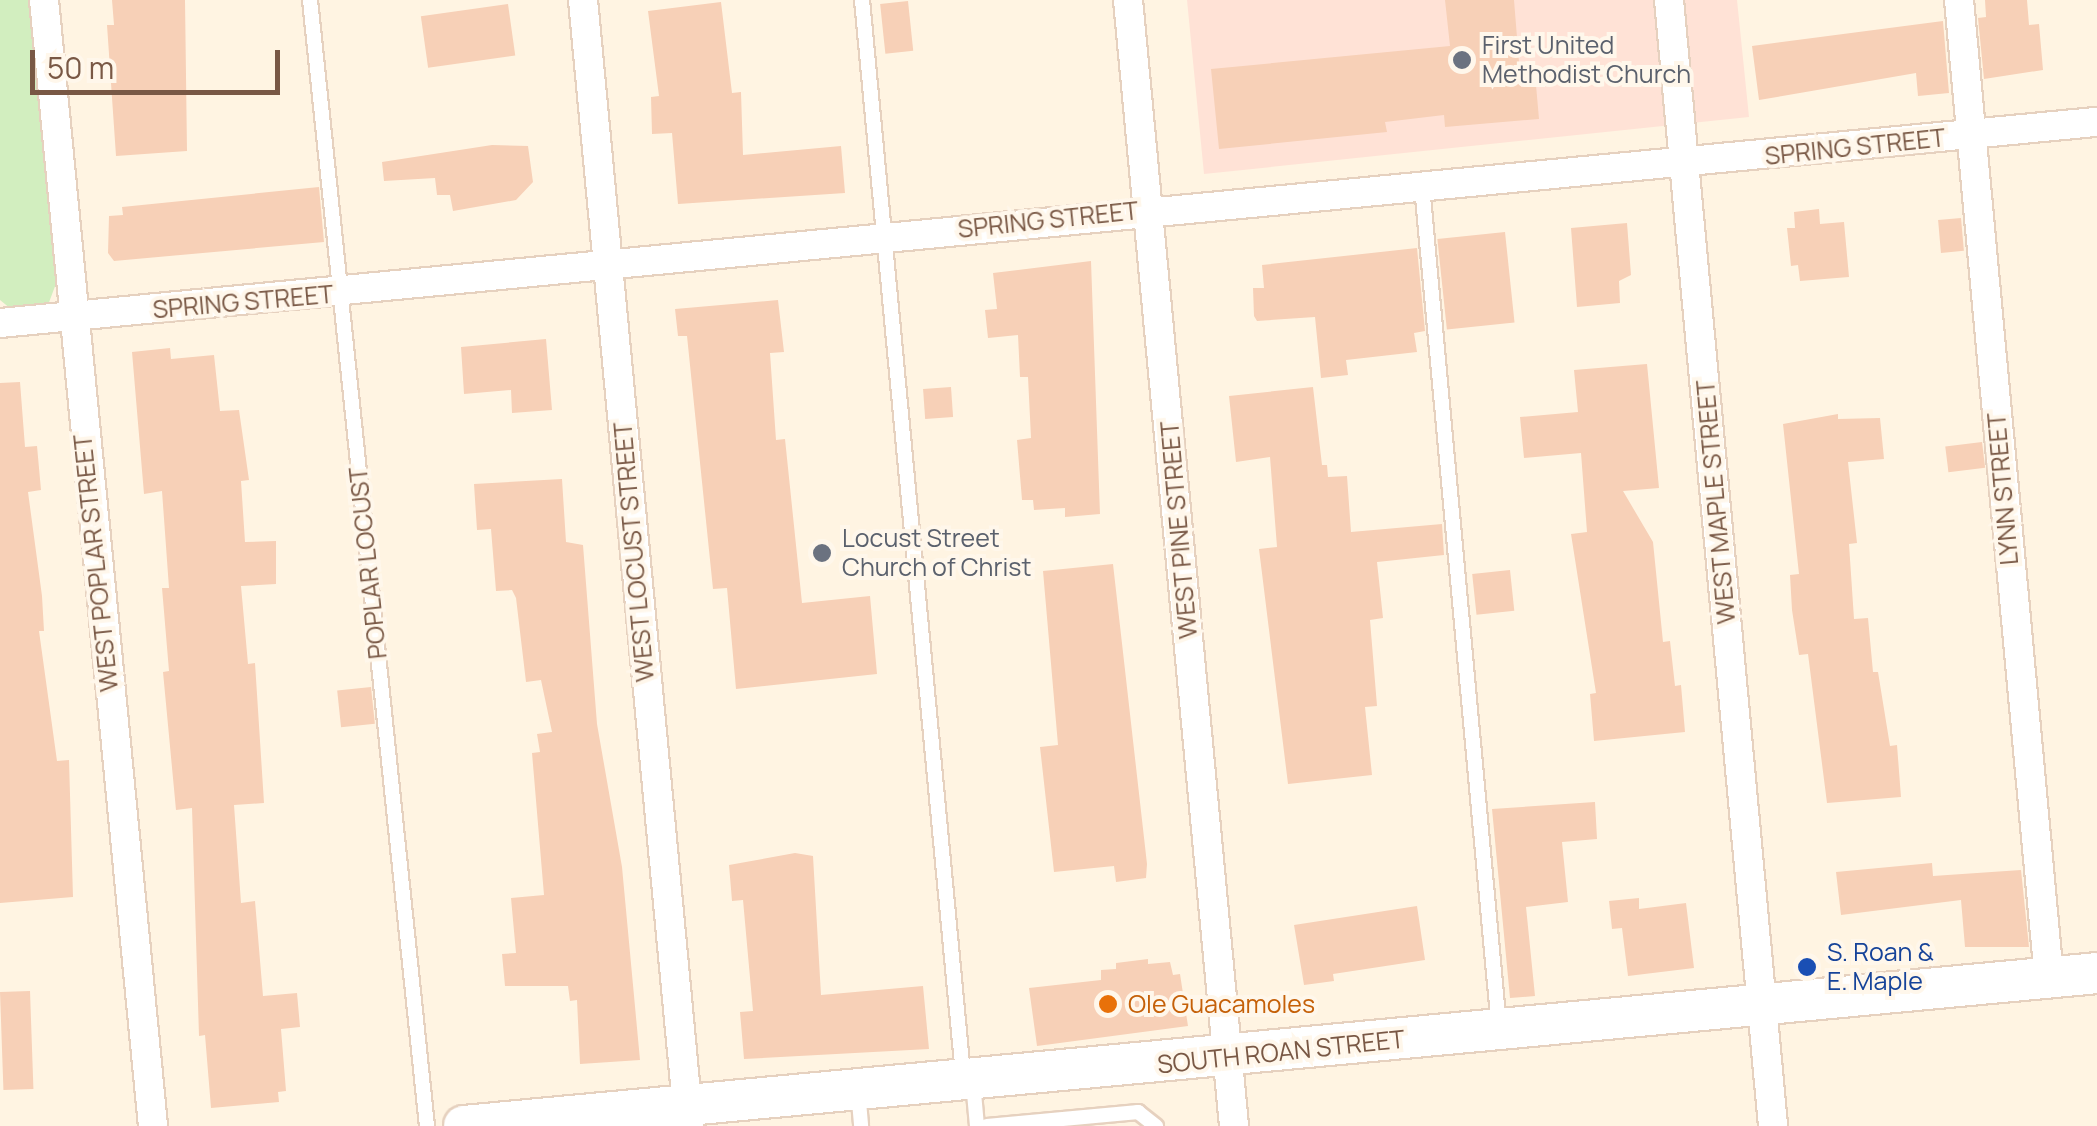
<!DOCTYPE html>
<html>
<head>
<meta charset="utf-8">
<style>
  body { margin:0 }
  #map { position:relative; width:2097px; height:1126px; overflow:hidden; background:#fff4e2; font-family:Manrope,sans-serif }
  div>[style] { position:absolute }
  .commercial>* { inset:0; background:#ffe2d6 }
  .green>* { inset:0; background:#d2eebf }
  .building>* { inset:0; background:#f7d0b7; transform-origin:0 0 }
  .roads { filter:drop-shadow(2px 0 #e6d1bf) drop-shadow(-2px 0 #e6d1bf) drop-shadow(0 2px #e6d1bf) drop-shadow(0 -2px #e6d1bf) }
  .lane>* { height:14px; margin:-7px; padding:0 7px; transform-origin:7px; border-radius:7px; background:#fff }
  .street>* { height:28px; margin:-14px; padding:0 14px; transform-origin:14px; border-radius:14px; background:#fff }
  .secondary>* { height:40px; margin:-20px; padding:0 20px; transform-origin:20px; border-radius:20px; background:#fff }
  .dots>* { width:28px; height:28px; translate:-50% -50%; box-sizing:border-box; border:5px solid #fff7eb; border-radius:50% }
  span { translate:-50% -50%; white-space:nowrap; text-align:center; line-height:1.15; -webkit-text-stroke:8px #fff7eb; paint-order:stroke }
  .worship-label { font-size:25px; color:#5b616d }
  .left { translate:0 -50%; text-align:left }
  .street-label { font-size:25px; color:#795845 }
  .transit-label { font-size:25px; color:#164399 }
  .food-label { font-size:25px; color:#c56008 }
  .scale { position:absolute; left:30px; top:50px; width:250px; height:45px; box-sizing:border-box; border:5px solid #795845; border-top:0; padding-left:12px; font-size:30px; line-height:35px; white-space:nowrap; color:#795845; -webkit-text-stroke:8px #fff7eb; paint-order:stroke }
</style>
</head>
<body>
<div id="map">
  <div class="commercial">
    <i style="clip-path:polygon(1187px 0,1737px 0,1749px 117px,1204px 174px)"></i>
  </div>
  <div class="green">
    <i style="clip-path:polygon(0 0,30px 0,57px 281px,48px 305px,11px 309px,0 300px)"></i>
  </div>
  <div class="building">
    <i style="clip-path:polygon(112px 0,185px 0,187px 151px,116px 156px,107px 25px,114px 25px)"></i>
    <i style="clip-path:polygon(1445px 0,1514px 0,1521px 87px,1536px 85px,1539px 119px,1445px 127px,1444px 115px,1385px 122px,1387px 132px,1219px 149px,1211px 69px,1450px 46px)"></i>
    <i style="clip-path:polygon(1985px 0,2027px 0,2029px 25px,2039px 24px,2043px 70px,1984px 79px,1978px 18px,1986px 17px)"></i>
    <i style="left:908px;top:1px;width:50px;height:28px;rotate:84deg"></i>
    <i style="clip-path:polygon(721px 2px,732px 93px,741px 92px,743px 155px,841px 146px,845px 193px,678px 204px,672px 133px,652px 134px,651px 97px,659px 96px,648px 11px)"></i>
    <i style="left:508px;top:4px;width:52px;height:88px;rotate:82deg"></i>
    <i style="clip-path:polygon(1943px 21px,1949px 93px,1918px 96px,1916px 73px,1759px 100px,1752px 46px)"></i>
    <i style="clip-path:polygon(492px 145px,528px 146px,533px 182px,516px 200px,453px 211px,450px 195px,437px 195px,435px 178px,384px 181px,382px 162px)"></i>
    <i style="clip-path:polygon(319px 187px,324px 242px,114px 261px,108px 253px,109px 216px,123px 215px,122px 207px)"></i>
    <i style="clip-path:polygon(1819px 209px,1820px 224px,1844px 222px,1849px 277px,1800px 281px,1798px 265px,1791px 266px,1787px 228px,1795px 228px,1794px 212px)"></i>
    <i style="left:1961px;top:218px;width:33px;height:23px;rotate:85deg"></i>
    <i style="clip-path:polygon(1627px 223px,1631px 275px,1619px 281px,1620px 303px,1577px 307px,1571px 228px)"></i>
    <i style="left:1505px;top:232px;width:91px;height:68px;rotate:84deg"></i>
    <i style="clip-path:polygon(1417px 248px,1425px 331px,1414px 333px,1417px 352px,1346px 360px,1348px 375px,1321px 378px,1315px 317px,1257px 321px,1254px 316px,1253px 288px,1264px 288px,1262px 265px)"></i>
    <i style="clip-path:polygon(1091px 261px,1100px 514px,1065px 517px,1065px 508px,1034px 510px,1033px 500px,1022px 500px,1017px 440px,1031px 438px,1028px 377px,1020px 377px,1018px 335px,988px 338px,985px 310px,997px 309px,993px 273px)"></i>
    <i style="clip-path:polygon(778px 300px,784px 352px,770px 353px,776px 440px,785px 439px,802px 603px,870px 596px,877px 674px,736px 689px,727px 588px,713px 589px,687px 336px,678px 336px,675px 309px)"></i>
    <i style="clip-path:polygon(546px 339px,552px 410px,512px 413px,511px 390px,464px 394px,461px 347px)"></i>
    <i style="clip-path:polygon(170px 348px,171px 359px,214px 355px,220px 411px,239px 410px,249px 480px,241px 481px,245px 542px,276px 541px,276px 584px,241px 586px,248px 664px,255px 663px,264px 803px,234px 805px,241px 903px,255px 901px,263px 996px,297px 993px,300px 1027px,281px 1029px,286px 1091px,278px 1092px,279px 1102px,211px 1108px,205px 1035px,199px 1036px,192px 808px,176px 810px,163px 672px,169px 671px,162px 588px,169px 588px,162px 491px,144px 494px,132px 352px)"></i>
    <i style="clip-path:polygon(1647px 364px,1659px 488px,1623px 491px,1653px 542px,1663px 642px,1670px 641px,1675px 686px,1681px 685px,1685px 732px,1594px 741px,1590px 694px,1596px 693px,1571px 534px,1587px 532px,1581px 453px,1524px 458px,1520px 417px,1578px 412px,1574px 370px)"></i>
    <i style="clip-path:polygon(20px 382px,25px 447px,37px 446px,41px 490px,28px 492px,42px 596px,44px 631px,39px 631px,57px 761px,69px 760px,73px 897px,0 903px,0 383px)"></i>
    <i style="left:951px;top:387px;width:30px;height:28px;rotate:86deg"></i>
    <i style="clip-path:polygon(1313px 387px,1322px 465px,1327px 465px,1328px 477px,1347px 476px,1351px 532px,1442px 524px,1444px 555px,1377px 562px,1383px 618px,1370px 620px,1377px 706px,1365px 707px,1372px 775px,1288px 784px,1259px 549px,1277px 547px,1270px 457px,1236px 462px,1229px 396px)"></i>
    <i style="clip-path:polygon(1838px 414px,1838px 419px,1880px 418px,1884px 459px,1848px 462px,1857px 543px,1849px 544px,1854px 619px,1868px 618px,1873px 672px,1878px 672px,1890px 746px,1897px 745px,1901px 797px,1827px 803px,1808px 654px,1799px 655px,1792px 610px,1790px 575px,1799px 574px,1783px 424px)"></i>
    <i style="left:1982px;top:442px;width:26px;height:37px;rotate:83deg"></i>
    <i style="clip-path:polygon(562px 479px,566px 542px,583px 545px,597px 724px,622px 867px,640px 1060px,580px 1064px,577px 1000px,570px 1001px,568px 986px,505px 986px,502px 954px,516px 953px,511px 898px,544px 895px,532px 753px,540px 752px,537px 734px,552px 732px,541px 680px,526px 682px,516px 598px,512px 590px,496px 591px,491px 529px,477px 530px,474px 484px)"></i>
    <i style="clip-path:polygon(1113px 564px,1147px 864px,1146px 878px,1116px 882px,1114px 866px,1054px 872px,1040px 747px,1058px 745px,1043px 571px)"></i>
    <i style="left:1510px;top:570px;width:41px;height:38px;rotate:84deg"></i>
    <i style="left:371px;top:687px;width:37px;height:34px;rotate:84deg"></i>
    <i style="clip-path:polygon(1595px 802px,1597px 839px,1562px 842px,1568px 902px,1526px 907px,1535px 996px,1510px 998px,1492px 809px)"></i>
    <i style="clip-path:polygon(795px 853px,813px 856px,821px 995px,923px 986px,929px 1049px,744px 1059px,740px 1012px,753px 1011px,743px 900px,732px 901px,729px 865px)"></i>
    <i style="clip-path:polygon(1932px 863px,1933px 876px,2021px 870px,2029px 947px,1965px 947px,1961px 900px,1841px 915px,1836px 872px)"></i>
    <i style="clip-path:polygon(1639px 898px,1639px 909px,1686px 903px,1694px 968px,1628px 976px,1622px 928px,1612px 929px,1609px 901px)"></i>
    <i style="clip-path:polygon(1417px 906px,1425px 960px,1333px 974px,1334px 981px,1304px 985px,1294px 925px)"></i>
    <i style="clip-path:polygon(1148px 959px,1148px 964px,1170px 962px,1173px 975px,1180px 974px,1188px 1026px,1037px 1046px,1029px 988px,1101px 980px,1101px 970px,1116px 969px,1116px 963px)"></i>
    <i style="left:30px;top:991px;width:98px;height:30px;rotate:88deg"></i>
  </div>
  <div class="roads">
    <div class="lane">
      <i style="left:310px;top:0;width:1132px;rotate:84.07deg"></i>
      <i style="left:862px;top:0;width:1080px;rotate:84.63deg"></i>
      <i style="left:1422px;top:186px;width:846px;rotate:84.77deg"></i>
      <i style="left:973px;top:1082px;width:44px;rotate:84.8deg"></i>
      <i style="left:858px;top:1090px;width:36px;rotate:85deg"></i>
      <i style="left:987px;top:1126px;width:152px;rotate:-5.3deg"></i>
      <i style="left:1138px;top:1112px;width:23px;rotate:38deg"></i>
    </div>
    <div class="street">
      <i style="left:44px;top:0;width:1131px;rotate:84.47deg"></i>
      <i style="left:583px;top:0;width:1131px;rotate:84.62deg"></i>
      <i style="left:1128px;top:0;width:1131px;rotate:84.62deg"></i>
      <i style="left:1669px;top:0;width:1131px;rotate:84.72deg"></i>
      <i style="left:1959px;top:0;width:982px;rotate:84.74deg"></i>
      <i style="left:0;top:323px;width:2107px;rotate:-5.48deg"></i>
    </div>
    <div class="secondary">
      <i style="left:464px;top:1126px;width:1640px;rotate:-5.35deg"></i>
    </div>
  </div>
  <div class="dots">
    <i style="left:1462px;top:60px;background:#6b7280"></i>
    <i style="left:822px;top:553px;background:#6b7280"></i>
    <i style="left:1807px;top:967px;background:#1a4fb4"></i>
    <i style="left:1108px;top:1004px;background:#e8710a"></i>
  </div>
  <div class="worship-label">
    <span class="left" style="left:1482px;top:60px">First United<br>Methodist Church</span>
    <span class="left" style="left:842px;top:553px">Locust Street<br>Church of Christ</span>
  </div>
  <div class="street-label">
    <span style="left:1855px;top:147px;rotate:-6deg">SPRING STREET</span>
    <span style="left:1048px;top:220px;rotate:-6deg">SPRING STREET</span>
    <span style="left:243px;top:302px;rotate:-5deg">SPRING STREET</span>
    <span style="left:2003px;top:489px;rotate:-95deg">LYNN STREET</span>
    <span style="left:1716px;top:502px;rotate:-95deg">WEST MAPLE STREET</span>
    <span style="left:1179px;top:530px;rotate:-95deg">WEST PINE STREET</span>
    <span style="left:634px;top:552px;rotate:-95deg">WEST LOCUST STREET</span>
    <span style="left:96px;top:563px;rotate:-96deg">WEST POPLAR STREET</span>
    <span style="left:368px;top:563px;rotate:-96deg">POPLAR LOCUST</span>
    <span style="left:1281px;top:1052px;rotate:-6deg">SOUTH ROAN STREET</span>
  </div>
  <div class="transit-label">
    <span class="left" style="left:1827px;top:967px">S. Roan &amp;<br>E. Maple</span>
  </div>
  <div class="food-label">
    <span class="left" style="left:1128px;top:1004px">Ole Guacamoles</span>
  </div>
  <div class="scale">50 m</div>
</div>
</body>
</html>
